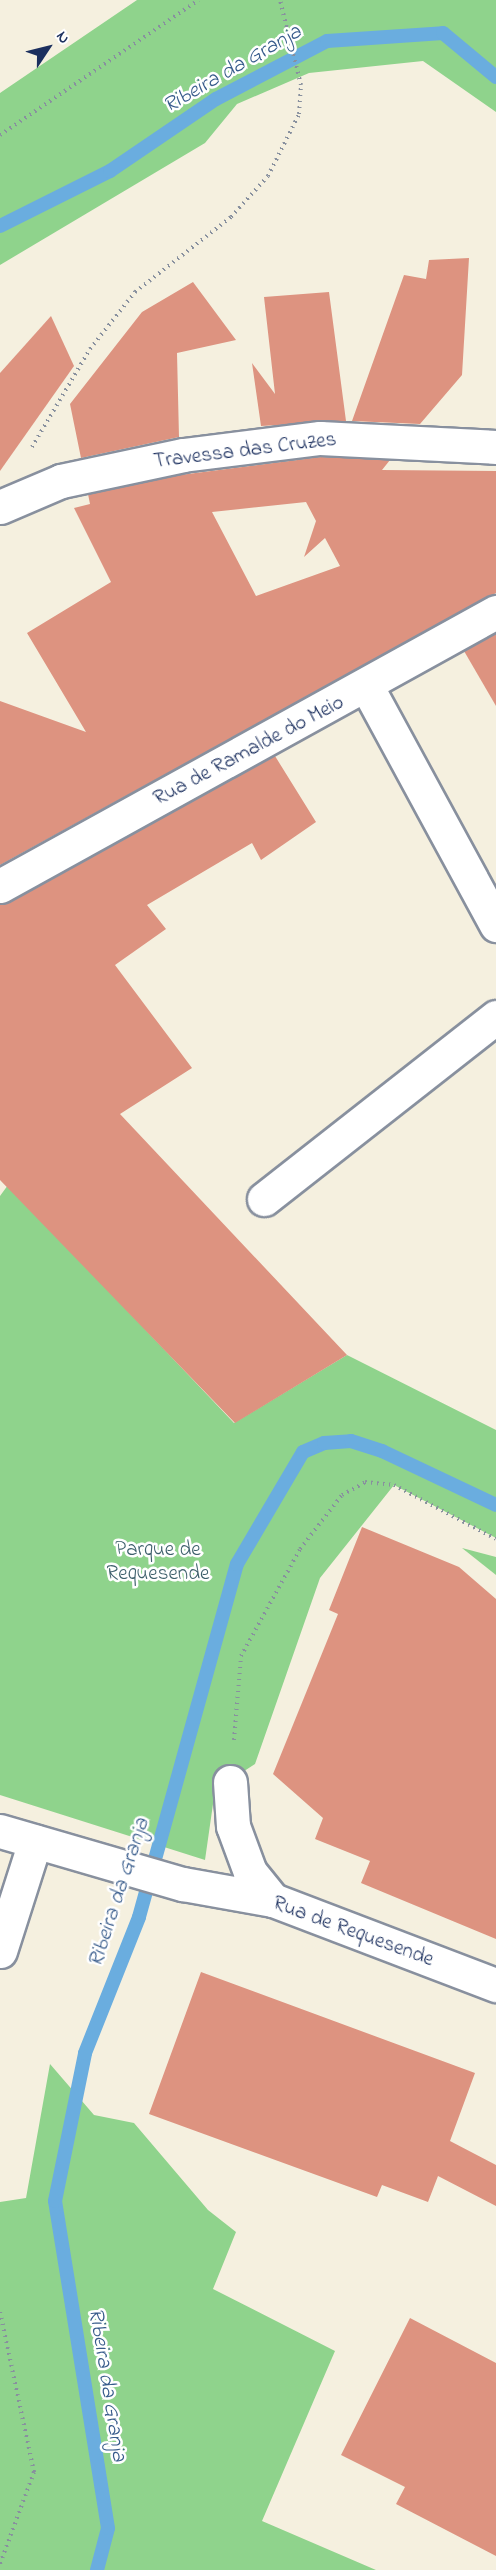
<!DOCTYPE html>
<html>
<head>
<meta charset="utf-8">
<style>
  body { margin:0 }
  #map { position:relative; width:496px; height:2570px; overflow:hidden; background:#f5f0df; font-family:"Indie Flower",sans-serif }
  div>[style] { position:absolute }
  .green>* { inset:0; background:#8fd38c }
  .stream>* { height:14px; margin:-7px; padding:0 7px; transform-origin:7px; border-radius:7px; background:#6aaddf }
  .building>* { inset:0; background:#dd9380 }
  .path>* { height:4px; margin-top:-2px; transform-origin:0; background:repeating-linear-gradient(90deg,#88909e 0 1.5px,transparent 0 6px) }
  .roads { filter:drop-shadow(2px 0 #88909e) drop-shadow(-2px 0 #88909e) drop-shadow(0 2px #88909e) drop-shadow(0 -2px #88909e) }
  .minor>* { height:33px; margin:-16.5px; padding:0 16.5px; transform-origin:16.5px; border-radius:16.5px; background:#fff }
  span { translate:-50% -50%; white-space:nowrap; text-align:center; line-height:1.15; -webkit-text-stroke:5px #fff; paint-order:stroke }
  .street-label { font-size:21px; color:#1b2f5e }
  .park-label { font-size:21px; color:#3e606c }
  .water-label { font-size:22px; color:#375b8b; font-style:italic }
  .north { position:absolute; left:18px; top:18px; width:60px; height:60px; -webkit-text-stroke:4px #fff; paint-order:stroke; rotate:55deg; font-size:16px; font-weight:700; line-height:24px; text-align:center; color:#1b2f5e }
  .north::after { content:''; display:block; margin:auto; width:21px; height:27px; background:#1b2f5e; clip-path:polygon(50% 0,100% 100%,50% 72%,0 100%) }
</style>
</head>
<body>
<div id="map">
  <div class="green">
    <i style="clip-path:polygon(137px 0,496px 0,496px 112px,423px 61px,309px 73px,237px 104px,205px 143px,0 265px,0 93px)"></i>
    <i style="clip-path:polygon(8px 1185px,234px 1423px,347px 1355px,496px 1430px,496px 1538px,394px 1485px,320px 1578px,255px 1764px,215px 1790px,205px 1860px,0 1795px,0 1196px)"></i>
    <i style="clip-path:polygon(462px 1548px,496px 1557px,496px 1575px)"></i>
    <i style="clip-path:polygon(50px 2064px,94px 2115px,134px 2123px,208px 2210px,236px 2232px,213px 2289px,335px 2351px,262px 2521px,376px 2570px,0 2570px,0 2202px,26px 2198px)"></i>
  </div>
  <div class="stream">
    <i style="left:0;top:226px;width:123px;rotate:-26.6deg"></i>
    <i style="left:110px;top:171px;width:128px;rotate:-34.2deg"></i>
    <i style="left:216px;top:99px;width:125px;rotate:-27.6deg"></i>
    <i style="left:327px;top:41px;width:116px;rotate:-3.9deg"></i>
    <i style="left:443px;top:33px;width:69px;rotate:39.7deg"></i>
    <i style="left:97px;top:2570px;width:43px;rotate:-75.3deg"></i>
    <i style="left:108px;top:2528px;width:331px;rotate:-99.2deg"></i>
    <i style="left:55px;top:2201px;width:151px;rotate:-78.5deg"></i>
    <i style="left:85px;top:2053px;width:146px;rotate:-68.3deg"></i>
    <i style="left:139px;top:1917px;width:366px;rotate:-74.5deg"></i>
    <i style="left:237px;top:1564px;width:130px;rotate:-59.5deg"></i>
    <i style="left:303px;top:1452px;width:23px;rotate:-23deg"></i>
    <i style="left:324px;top:1443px;width:27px;rotate:-4deg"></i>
    <i style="left:351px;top:1441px;width:33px;rotate:18deg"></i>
    <i style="left:382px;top:1451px;width:126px;rotate:25.3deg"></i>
  </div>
  <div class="building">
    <i style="clip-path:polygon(469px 258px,462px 375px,420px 424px,352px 421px,404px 275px,426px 279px,429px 260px)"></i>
    <i style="clip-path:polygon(193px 282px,236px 340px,177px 353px,179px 437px,81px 458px,70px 404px,142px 312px)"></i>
    <i style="clip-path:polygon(329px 292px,346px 421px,261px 426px,252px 363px,275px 394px,264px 297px)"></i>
    <i style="clip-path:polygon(51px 316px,74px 366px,0 471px,0 373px)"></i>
    <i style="clip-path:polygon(evenodd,321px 457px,390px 460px,382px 470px,496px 471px,496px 593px,0 865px,0 701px,86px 732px,27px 633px,111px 582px,74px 508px,90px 504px,88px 494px,180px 475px,321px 457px,306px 502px,316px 521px,304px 557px,325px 538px,340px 566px,256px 596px,212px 512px,306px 502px)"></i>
    <i style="clip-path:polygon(496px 633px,496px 706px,464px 651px)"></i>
    <i style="clip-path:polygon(275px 756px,316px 822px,261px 860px,252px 843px,147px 905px,166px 929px,115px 965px,192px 1068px,120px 1114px,347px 1355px,235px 1423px,0 1180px,0 905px)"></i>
    <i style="clip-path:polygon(362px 1527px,459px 1567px,496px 1599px,496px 1939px,361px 1883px,370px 1861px,315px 1839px,323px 1818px,273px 1774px,338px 1614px,329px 1610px)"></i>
    <i style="clip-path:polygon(201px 1972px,475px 2073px,450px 2141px,496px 2165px,496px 2206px,438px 2176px,428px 2202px,382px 2185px,377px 2197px,149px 2114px)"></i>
    <i style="clip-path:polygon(410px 2318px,496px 2363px,496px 2556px,396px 2504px,405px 2487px,341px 2455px)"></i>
  </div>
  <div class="path">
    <i style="left:0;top:135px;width:240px;rotate:-34.2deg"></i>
    <i style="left:32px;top:447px;width:114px;rotate:-59.4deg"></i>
    <i style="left:90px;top:349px;width:73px;rotate:-51.7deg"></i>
    <i style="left:135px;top:292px;width:122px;rotate:-38deg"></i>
    <i style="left:231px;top:217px;width:55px;rotate:-47.9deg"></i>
    <i style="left:268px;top:176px;width:69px;rotate:-63.4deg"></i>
    <i style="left:299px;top:114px;width:29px;rotate:-86deg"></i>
    <i style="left:301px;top:85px;width:88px;rotate:-103.9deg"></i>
    <i style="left:234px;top:1740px;width:84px;rotate:-85.2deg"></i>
    <i style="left:241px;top:1656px;width:122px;rotate:-61.1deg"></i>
    <i style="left:300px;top:1549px;width:68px;rotate:-52.1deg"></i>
    <i style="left:342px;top:1495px;width:26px;rotate:-29deg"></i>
    <i style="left:365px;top:1482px;width:29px;rotate:6deg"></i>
    <i style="left:394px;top:1485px;width:115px;rotate:27.9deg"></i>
    <i style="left:0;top:2312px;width:164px;rotate:78deg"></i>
    <i style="left:34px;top:2472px;width:98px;rotate:110.3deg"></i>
  </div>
  <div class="roads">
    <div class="minor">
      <i style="left:0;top:507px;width:66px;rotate:-23.1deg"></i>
      <i style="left:61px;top:481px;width:125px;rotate:-12deg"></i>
      <i style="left:183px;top:455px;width:138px;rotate:-7.1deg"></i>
      <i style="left:320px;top:438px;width:176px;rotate:2.9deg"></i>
      <i style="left:367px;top:687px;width:271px;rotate:61.5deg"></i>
      <i style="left:0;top:886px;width:567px;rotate:-28.92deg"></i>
      <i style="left:264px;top:1199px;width:295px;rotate:-38.1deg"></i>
      <i style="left:230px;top:1782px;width:44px;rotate:86.1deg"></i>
      <i style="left:233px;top:1826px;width:49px;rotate:69.7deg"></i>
      <i style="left:250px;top:1872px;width:36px;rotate:51deg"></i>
      <i style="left:0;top:1831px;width:191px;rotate:16.2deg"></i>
      <i style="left:183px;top:1884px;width:91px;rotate:10.1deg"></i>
      <i style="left:273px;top:1900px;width:239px;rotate:20.9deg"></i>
      <i style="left:0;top:1951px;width:115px;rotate:-72.3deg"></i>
    </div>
  </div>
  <div class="street-label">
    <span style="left:245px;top:451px;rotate:-7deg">Travessa das Cruzes</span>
    <span style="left:249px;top:751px;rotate:-28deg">Rua de Ramalde do Meio</span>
    <span style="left:353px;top:1932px;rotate:20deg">Rua de Requesende</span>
  </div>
  <div class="park-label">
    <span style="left:158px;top:1562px">Parque de<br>Requesende</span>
  </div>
  <div class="water-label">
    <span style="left:233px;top:70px;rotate:-30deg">Ribeira da Granja</span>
    <span style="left:120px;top:1893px;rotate:-72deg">Ribeira da Granja</span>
    <span style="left:106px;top:2385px;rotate:81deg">Ribeira da Granja</span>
  </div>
  <div class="north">N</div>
</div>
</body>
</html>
